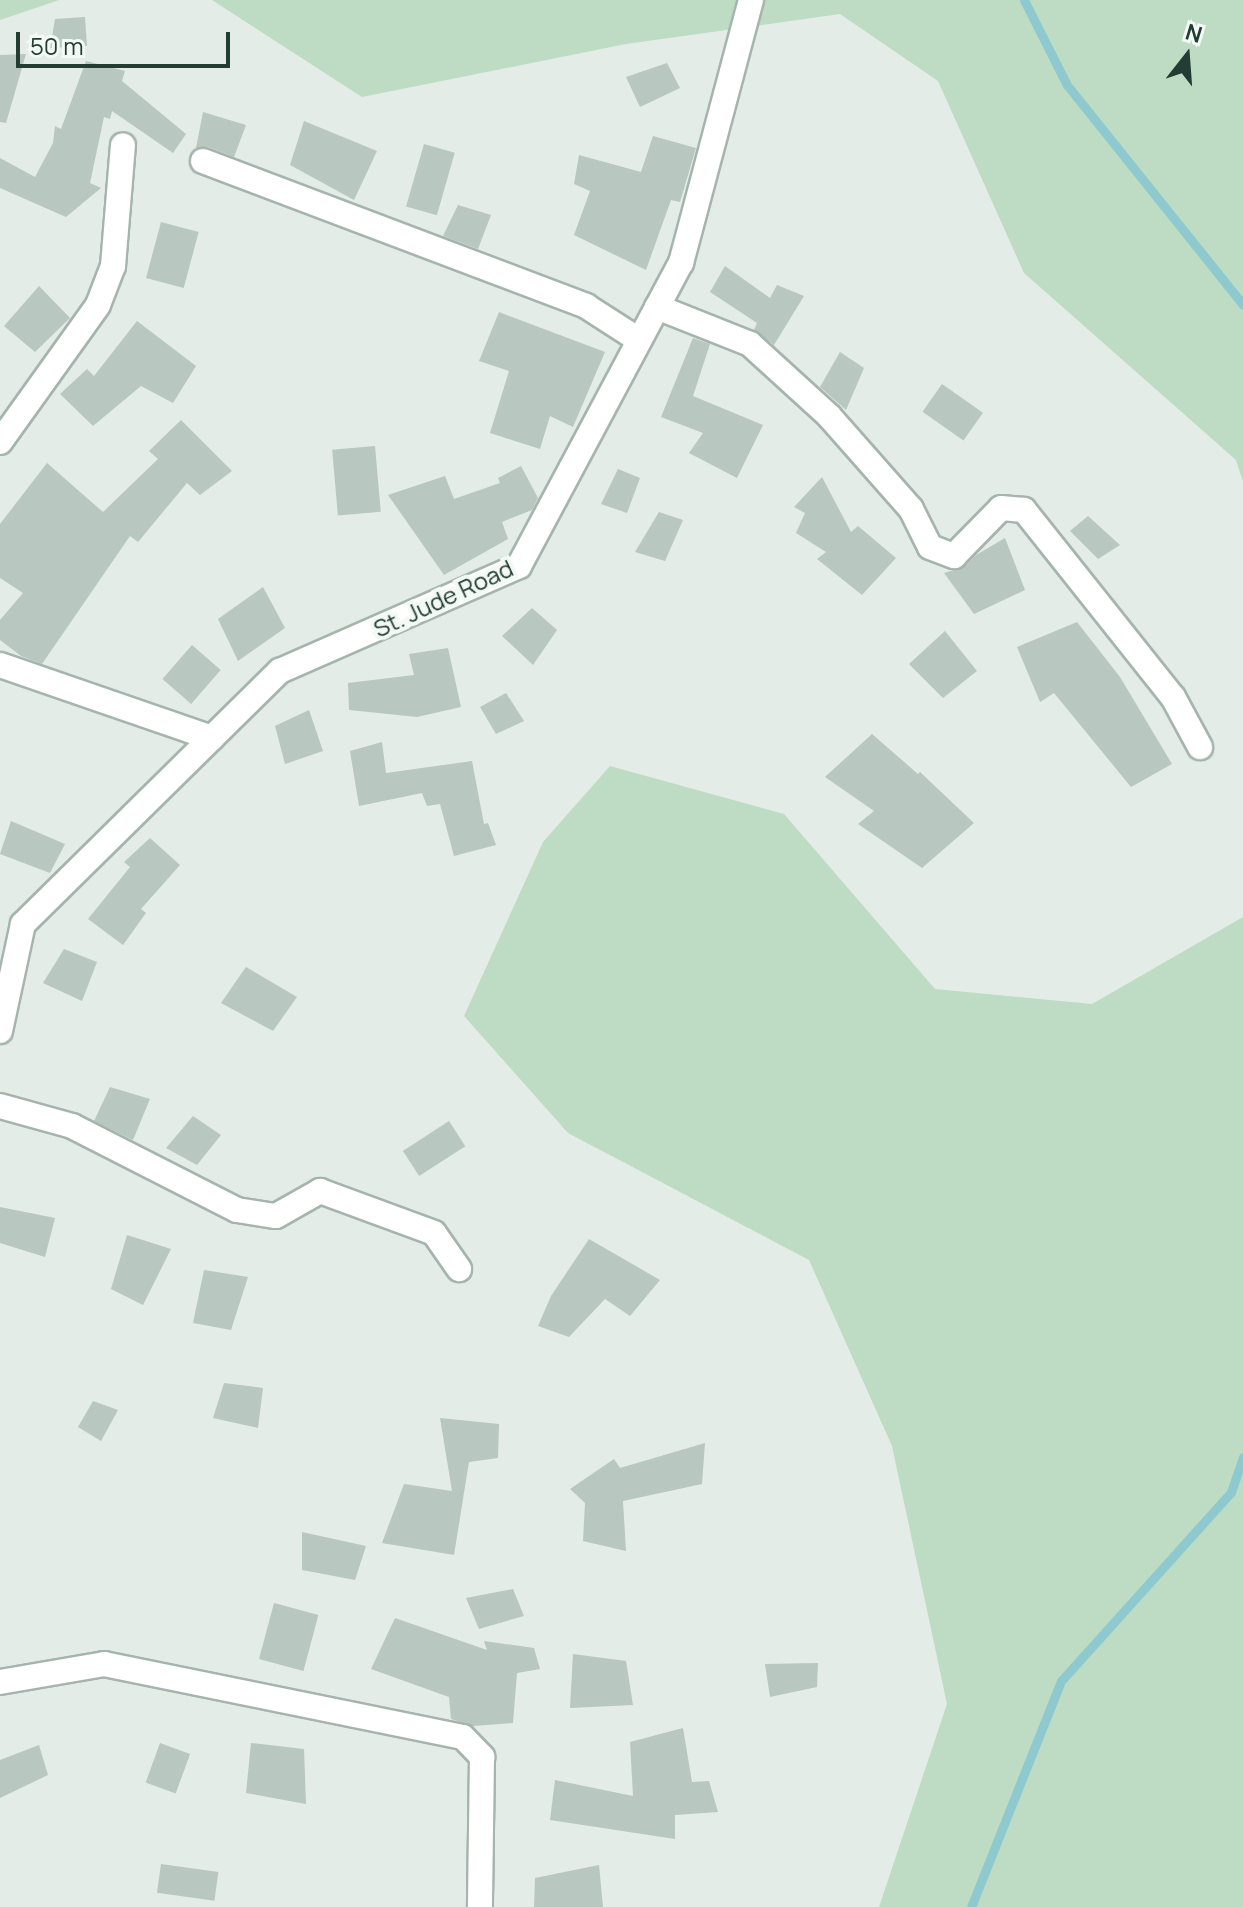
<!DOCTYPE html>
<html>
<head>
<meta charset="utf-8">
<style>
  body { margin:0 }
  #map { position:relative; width:1243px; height:1907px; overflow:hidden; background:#e3ece7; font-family:Manrope,sans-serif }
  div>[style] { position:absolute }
  .green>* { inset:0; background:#bddcc3 }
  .stream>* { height:9px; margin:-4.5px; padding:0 4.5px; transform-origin:4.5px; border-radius:4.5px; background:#8dc9ce }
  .building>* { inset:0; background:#b8c7c0; transform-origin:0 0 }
  .roads { filter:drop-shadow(2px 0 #a6b4ae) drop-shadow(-2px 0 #a6b4ae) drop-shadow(0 2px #a6b4ae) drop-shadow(0 -2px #a6b4ae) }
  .minor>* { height:24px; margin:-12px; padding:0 12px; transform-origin:12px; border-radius:12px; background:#fff }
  span { translate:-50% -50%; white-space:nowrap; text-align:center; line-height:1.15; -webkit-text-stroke:8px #f3f9f5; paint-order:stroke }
  .street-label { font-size:24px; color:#233c34 }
  .north { position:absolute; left:1147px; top:16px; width:80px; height:80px; -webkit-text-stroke:6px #f3f9f5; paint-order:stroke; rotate:17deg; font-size:22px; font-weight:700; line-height:32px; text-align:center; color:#233c34 }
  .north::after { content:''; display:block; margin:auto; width:28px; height:36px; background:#233c34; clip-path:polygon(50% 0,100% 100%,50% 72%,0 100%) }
  .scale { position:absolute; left:16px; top:32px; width:214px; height:36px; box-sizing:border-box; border:4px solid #233c34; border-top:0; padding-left:10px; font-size:24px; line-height:28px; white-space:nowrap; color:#233c34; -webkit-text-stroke:6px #f3f9f5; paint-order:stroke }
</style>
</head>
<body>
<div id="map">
  <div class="green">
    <i style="clip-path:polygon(0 0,59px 0,0 20px)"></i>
    <i style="clip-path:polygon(212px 0,1243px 0,1243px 482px,1236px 460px,1024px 273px,938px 81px,840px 14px,626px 44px,362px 97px)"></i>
    <i style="clip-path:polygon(610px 766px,784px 814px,935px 989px,1092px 1004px,1243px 917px,1243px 1907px,879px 1907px,947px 1704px,892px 1446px,809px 1260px,568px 1133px,464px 1016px,543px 842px)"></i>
  </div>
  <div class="stream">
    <i style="left:1024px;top:0;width:95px;rotate:63.2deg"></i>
    <i style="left:1067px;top:85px;width:282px;rotate:51.3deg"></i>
    <i style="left:971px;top:1907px;width:243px;rotate:-68.3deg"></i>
    <i style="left:1061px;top:1681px;width:254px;rotate:-48deg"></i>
    <i style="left:1231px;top:1492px;width:37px;rotate:-71deg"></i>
  </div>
  <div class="building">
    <i style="clip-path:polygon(85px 17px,87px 46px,50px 48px,55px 19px)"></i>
    <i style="clip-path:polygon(26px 54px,6px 123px,0 122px,0 55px)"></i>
    <i style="clip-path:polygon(86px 61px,125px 71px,122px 81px,186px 134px,173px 153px,112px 111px,110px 119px,104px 117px,90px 183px,101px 188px,66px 217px,0 188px,0 158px,35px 177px,53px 143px,55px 126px,61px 129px)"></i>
    <i style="clip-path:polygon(667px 63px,680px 88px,640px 107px,626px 77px)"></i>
    <i style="clip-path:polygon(203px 112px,246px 125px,234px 157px,208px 147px,196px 148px)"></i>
    <i style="clip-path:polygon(304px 121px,377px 151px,354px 200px,290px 165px)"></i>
    <i style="clip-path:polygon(653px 136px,696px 148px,680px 202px,671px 200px,646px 270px,574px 235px,590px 191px,574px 184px,579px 155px,641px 172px)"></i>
    <i style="left:424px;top:144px;width:32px;height:65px;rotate:16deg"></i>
    <i style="clip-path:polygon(458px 205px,491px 215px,478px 249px,443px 236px)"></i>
    <i style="left:161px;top:222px;width:39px;height:58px;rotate:15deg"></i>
    <i style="clip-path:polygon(725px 266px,770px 298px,777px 285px,804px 296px,774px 345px,754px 330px,757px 323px,710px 292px)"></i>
    <i style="clip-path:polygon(39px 286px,70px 318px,35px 352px,4px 326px)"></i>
    <i style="clip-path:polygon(499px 312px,605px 352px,573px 427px,550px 416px,540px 449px,490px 433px,509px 371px,479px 361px)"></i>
    <i style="clip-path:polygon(137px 321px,196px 366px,173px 403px,141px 386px,93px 426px,60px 394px,87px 369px,94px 376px)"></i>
    <i style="clip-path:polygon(693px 338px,710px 344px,693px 396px,763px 425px,737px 478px,689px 453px,703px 433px,661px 417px)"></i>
    <i style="clip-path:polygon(840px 352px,864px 368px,846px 410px,820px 387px)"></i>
    <i style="left:942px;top:384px;width:50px;height:34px;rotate:35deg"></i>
    <i style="clip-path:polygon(181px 420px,232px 471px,200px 495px,187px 483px,138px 542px,130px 536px,42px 664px,21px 656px,0 640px,0 620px,23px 593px,0 578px,0 524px,47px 463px,103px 512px,158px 459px,149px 451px)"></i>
    <i style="left:375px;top:446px;width:66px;height:43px;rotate:85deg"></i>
    <i style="clip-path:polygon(521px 466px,538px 498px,532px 510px,502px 522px,508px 539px,444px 575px,388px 495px,445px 476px,454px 499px,500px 483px,498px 478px)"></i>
    <i style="clip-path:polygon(618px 469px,640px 478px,627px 513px,601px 504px)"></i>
    <i style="clip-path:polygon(822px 477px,851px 532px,858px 526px,896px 558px,862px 595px,817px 559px,826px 552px,796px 533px,805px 513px,794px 507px)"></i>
    <i style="clip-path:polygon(659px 512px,683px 520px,665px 561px,635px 552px)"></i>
    <i style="clip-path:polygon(1088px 516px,1120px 545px,1098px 559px,1070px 531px)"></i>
    <i style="clip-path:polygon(1005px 538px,1025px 590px,974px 614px,944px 573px,964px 567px,976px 555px)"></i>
    <i style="clip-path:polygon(263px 587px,285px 628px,238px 661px,218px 619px)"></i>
    <i style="clip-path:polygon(532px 608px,557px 630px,533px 665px,502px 636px)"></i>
    <i style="clip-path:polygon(1077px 622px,1120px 677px,1172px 764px,1131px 787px,1054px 693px,1040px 702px,1017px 647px)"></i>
    <i style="clip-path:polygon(945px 631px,977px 671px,943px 698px,909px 664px)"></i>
    <i style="left:192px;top:645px;width:38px;height:45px;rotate:41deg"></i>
    <i style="clip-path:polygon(448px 648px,461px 707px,417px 717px,349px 710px,348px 683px,414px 675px,409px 654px)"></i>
    <i style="clip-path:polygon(506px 693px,524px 721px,496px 734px,480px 707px)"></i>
    <i style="clip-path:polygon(309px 710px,323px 751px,285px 764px,275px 726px)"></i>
    <i style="clip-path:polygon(872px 734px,918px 774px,920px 772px,974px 823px,922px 868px,858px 824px,874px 811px,825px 777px)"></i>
    <i style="clip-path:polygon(382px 742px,386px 773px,472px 761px,484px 824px,488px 823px,496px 845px,454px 856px,440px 804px,427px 806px,422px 793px,359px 806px,350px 751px)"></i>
    <i style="clip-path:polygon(11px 821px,65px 844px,50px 873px,0 854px)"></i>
    <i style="clip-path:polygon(150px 838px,180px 865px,141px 909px,146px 913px,123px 945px,88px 919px,130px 867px,124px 862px)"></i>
    <i style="clip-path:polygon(64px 949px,97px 962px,82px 1001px,43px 983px)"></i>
    <i style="clip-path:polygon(246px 967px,297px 997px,273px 1031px,221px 1003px)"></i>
    <i style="clip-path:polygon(110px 1087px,150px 1099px,133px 1140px,94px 1121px)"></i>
    <i style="clip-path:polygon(193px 1116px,221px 1135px,197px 1165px,166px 1148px)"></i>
    <i style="left:449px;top:1121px;width:30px;height:55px;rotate:57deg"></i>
    <i style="clip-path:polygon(0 1207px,55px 1218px,45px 1257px,0 1243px)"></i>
    <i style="clip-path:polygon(127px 1235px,171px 1249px,143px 1305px,111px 1289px)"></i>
    <i style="clip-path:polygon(589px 1239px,660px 1280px,630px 1316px,605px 1299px,569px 1337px,538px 1326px,551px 1296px)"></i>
    <i style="clip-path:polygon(204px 1270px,248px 1277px,231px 1330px,193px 1323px)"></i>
    <i style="clip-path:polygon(224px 1383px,263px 1388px,258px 1428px,213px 1418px)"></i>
    <i style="clip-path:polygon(93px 1401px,118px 1410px,101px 1441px,78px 1427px)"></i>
    <i style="clip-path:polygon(440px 1418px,499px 1424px,498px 1458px,469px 1462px,454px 1555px,382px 1543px,404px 1484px,452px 1491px)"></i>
    <i style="clip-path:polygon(705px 1443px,702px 1484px,623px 1501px,626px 1551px,583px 1541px,585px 1503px,570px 1489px,614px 1459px,620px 1468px)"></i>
    <i style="clip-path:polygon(302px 1532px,366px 1546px,355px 1580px,302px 1570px)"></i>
    <i style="clip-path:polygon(513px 1589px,524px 1616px,479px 1629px,466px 1598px)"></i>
    <i style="left:274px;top:1603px;width:46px;height:58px;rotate:15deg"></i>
    <i style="clip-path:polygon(395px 1618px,487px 1650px,484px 1641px,534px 1648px,540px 1669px,517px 1673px,513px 1723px,473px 1726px,451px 1719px,449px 1697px,371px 1669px)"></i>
    <i style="clip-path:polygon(573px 1654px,626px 1661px,633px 1705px,570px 1708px)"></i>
    <i style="clip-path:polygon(818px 1663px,817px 1687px,770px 1697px,765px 1664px)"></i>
    <i style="clip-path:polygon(683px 1728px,692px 1782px,709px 1781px,718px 1812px,675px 1815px,675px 1839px,550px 1820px,555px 1780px,633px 1796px,630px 1742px)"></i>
    <i style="left:160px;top:1743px;width:32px;height:42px;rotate:20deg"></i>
    <i style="clip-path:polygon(251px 1743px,304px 1749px,306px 1804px,246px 1793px)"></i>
    <i style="clip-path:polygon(39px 1745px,48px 1775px,0 1798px,0 1760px)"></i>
    <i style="left:161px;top:1864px;width:58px;height:29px;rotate:8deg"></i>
    <i style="clip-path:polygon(599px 1865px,603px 1907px,534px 1907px,535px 1878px)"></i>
  </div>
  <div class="roads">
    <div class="minor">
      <i style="left:203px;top:161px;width:410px;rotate:20.7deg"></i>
      <i style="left:586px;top:306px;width:63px;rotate:32.7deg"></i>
      <i style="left:657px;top:307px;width:100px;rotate:21.7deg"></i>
      <i style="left:750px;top:344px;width:107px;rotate:42.3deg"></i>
      <i style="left:829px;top:416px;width:124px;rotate:48.6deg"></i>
      <i style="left:911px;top:509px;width:42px;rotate:63.4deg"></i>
      <i style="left:930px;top:547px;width:26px;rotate:21deg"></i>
      <i style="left:954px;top:556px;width:67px;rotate:-45.6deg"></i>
      <i style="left:1001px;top:508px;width:23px;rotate:5deg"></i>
      <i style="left:1024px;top:510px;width:239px;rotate:51.5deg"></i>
      <i style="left:1173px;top:697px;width:57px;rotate:61.6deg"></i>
      <i style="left:0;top:442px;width:168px;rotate:-54.4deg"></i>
      <i style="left:98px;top:305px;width:42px;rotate:-69deg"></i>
      <i style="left:113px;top:266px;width:121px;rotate:-85.3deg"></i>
      <i style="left:0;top:665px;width:224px;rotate:19deg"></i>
      <i style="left:0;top:1031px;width:109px;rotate:-77.9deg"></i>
      <i style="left:23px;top:924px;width:361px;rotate:-44.6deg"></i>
      <i style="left:280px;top:671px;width:261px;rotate:-23.7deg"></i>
      <i style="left:519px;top:566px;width:344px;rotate:-61.9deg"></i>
      <i style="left:681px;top:263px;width:272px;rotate:-75.1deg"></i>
      <i style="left:0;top:1106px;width:75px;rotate:15.5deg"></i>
      <i style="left:72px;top:1126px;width:185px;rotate:27deg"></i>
      <i style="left:237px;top:1210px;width:39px;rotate:9deg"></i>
      <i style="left:276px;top:1216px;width:51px;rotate:-29.6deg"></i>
      <i style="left:320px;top:1191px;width:121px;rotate:20.2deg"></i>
      <i style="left:434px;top:1233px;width:44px;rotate:55.2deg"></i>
      <i style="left:0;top:1682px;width:106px;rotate:-9.8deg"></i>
      <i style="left:104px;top:1664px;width:366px;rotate:11.5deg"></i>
      <i style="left:463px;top:1737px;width:28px;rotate:46deg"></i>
      <i style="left:482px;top:1757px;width:150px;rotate:90.8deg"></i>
    </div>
  </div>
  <div class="street-label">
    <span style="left:443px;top:598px;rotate:-25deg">St. Jude Road</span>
  </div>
  <div class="north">N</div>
  <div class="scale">50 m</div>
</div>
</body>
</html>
